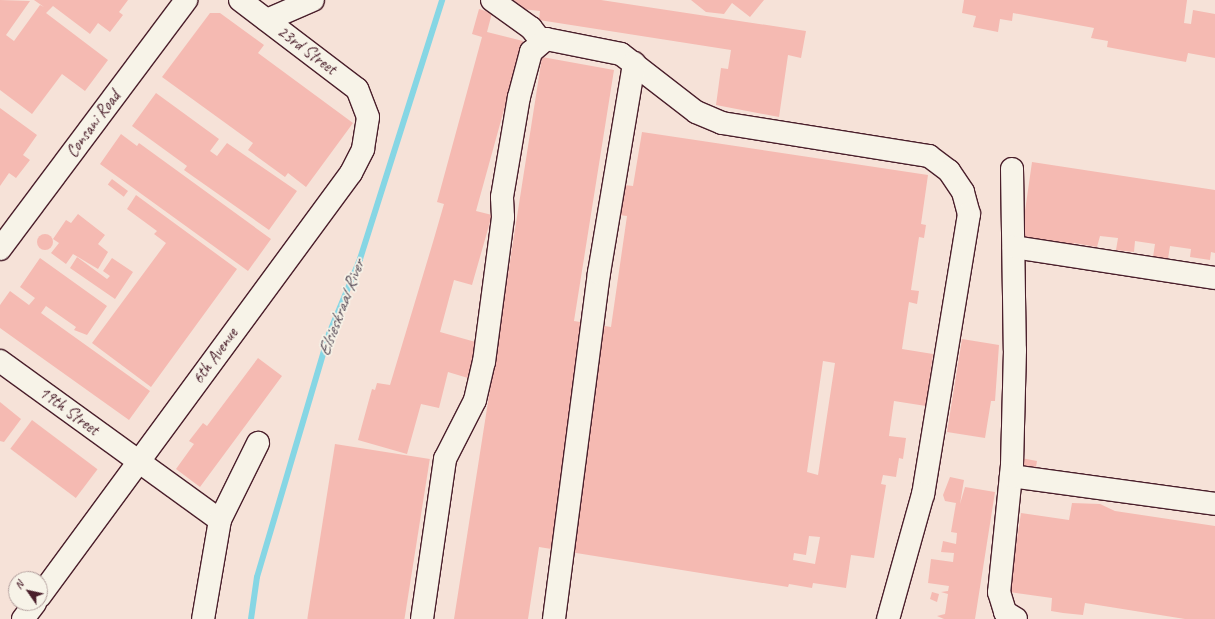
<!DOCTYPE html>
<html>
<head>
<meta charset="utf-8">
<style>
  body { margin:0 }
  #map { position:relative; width:1215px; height:619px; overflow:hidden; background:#f7f3e8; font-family:Caveat,sans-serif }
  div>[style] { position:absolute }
  .built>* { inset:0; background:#f6e2d8 }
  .stream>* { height:6px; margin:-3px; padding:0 3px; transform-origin:3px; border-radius:3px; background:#86d6e4 }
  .building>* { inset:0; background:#f5bab2; transform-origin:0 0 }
  .round { border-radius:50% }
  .roads { filter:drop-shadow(1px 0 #4a1f2b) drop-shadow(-1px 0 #4a1f2b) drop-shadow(0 1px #4a1f2b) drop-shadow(0 -1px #4a1f2b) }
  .minor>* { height:22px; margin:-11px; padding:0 11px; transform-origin:11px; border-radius:11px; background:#f7f3e8 }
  span { translate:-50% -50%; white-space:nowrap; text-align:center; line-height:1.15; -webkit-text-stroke:3.5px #f7f3e8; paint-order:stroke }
  .street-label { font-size:17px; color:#4a1f2b }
  .water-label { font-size:18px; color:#594d59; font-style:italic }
  .north { position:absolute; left:8px; top:571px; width:40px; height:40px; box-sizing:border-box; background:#f7f3e8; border:1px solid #b29e9c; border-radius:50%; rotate:304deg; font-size:11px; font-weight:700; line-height:16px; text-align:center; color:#4a1f2b }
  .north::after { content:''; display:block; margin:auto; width:14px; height:18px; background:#4a1f2b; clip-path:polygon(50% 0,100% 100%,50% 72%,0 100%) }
</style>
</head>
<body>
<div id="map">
  <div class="built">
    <i style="clip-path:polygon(evenodd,0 0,1215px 0,1215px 619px,0 619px,0 0,16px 579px,40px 579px,40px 603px,16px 603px,16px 579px)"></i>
  </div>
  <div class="stream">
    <i style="left:251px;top:619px;width:42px;rotate:-81.9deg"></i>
    <i style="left:257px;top:577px;width:253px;rotate:-73.5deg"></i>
    <i style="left:329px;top:334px;width:81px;rotate:-67.5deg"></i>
    <i style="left:360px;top:259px;width:272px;rotate:-72.4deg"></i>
  </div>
  <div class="building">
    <i style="clip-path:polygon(0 0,30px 1px,6px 35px,14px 41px,40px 5px,44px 7px,34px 0,128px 0,119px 12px,123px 15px,110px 32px,98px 23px,90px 34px,53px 6px,46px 13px,108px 60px,85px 91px,62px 74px,32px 114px,0 90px)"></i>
    <i style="clip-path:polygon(514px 0,601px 0,806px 31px,801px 58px,788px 55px,779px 117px,716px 105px,721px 68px,728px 69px,731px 50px,539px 20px,540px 11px,513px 8px)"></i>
    <i style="clip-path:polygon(691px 0,764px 0,750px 17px,732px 3px,724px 14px,706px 12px)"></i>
    <i style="clip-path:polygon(964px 0,1187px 0,1184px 23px,1191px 24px,1193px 10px,1215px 14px,1215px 58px,1188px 53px,1186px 62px,1107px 47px,1108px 41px,1091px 38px,1094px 28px,1013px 13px,1012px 21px,1000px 19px,998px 32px,973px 27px,976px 16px,962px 13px)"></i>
    <i style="clip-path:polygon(479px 9px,492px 13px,487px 32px,523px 41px,476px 211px,492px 215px,472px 285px,454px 280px,440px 332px,479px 343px,468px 378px,448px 372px,439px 408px,421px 404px,407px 454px,358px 440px,372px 389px,375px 390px,377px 383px,390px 385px,433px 242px,444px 204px,437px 202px,482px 37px,472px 34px)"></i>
    <i style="clip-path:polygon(210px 13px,220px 13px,264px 45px,258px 53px,353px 123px,306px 187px,288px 173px,285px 177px,248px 150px,253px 143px,162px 77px)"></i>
    <i style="clip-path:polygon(evenodd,542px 57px,614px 70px,574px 321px,611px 327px,627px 216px,619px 215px,624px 185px,633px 186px,642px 132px,928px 175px,921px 224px,926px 225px,924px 238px,919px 237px,911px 290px,919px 291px,917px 304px,909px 302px,902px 349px,933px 354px,926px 406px,894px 401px,889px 436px,906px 438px,903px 459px,899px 458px,896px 477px,883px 475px,881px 484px,886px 485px,874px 558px,851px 555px,846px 588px,813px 583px,812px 588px,789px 584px,788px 587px,539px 547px,528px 619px,454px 619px,542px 57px,823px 361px,835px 363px,818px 475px,807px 472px,823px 361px,542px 57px,809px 536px,820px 537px,815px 564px,793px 560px,794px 553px,806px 555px,809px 536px)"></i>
    <i style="clip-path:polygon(156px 93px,219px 139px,210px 151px,217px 156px,227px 143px,297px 191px,269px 230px,184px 170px,187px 166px,132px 126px)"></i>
    <i style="clip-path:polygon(0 108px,37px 135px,23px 155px,30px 160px,16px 178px,9px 173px,0 186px)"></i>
    <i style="clip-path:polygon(121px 134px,137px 146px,139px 143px,271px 239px,248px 271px,100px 164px)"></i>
    <i style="clip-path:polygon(1032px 162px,1215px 190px,1215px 253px,1211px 252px,1210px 260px,1190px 257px,1191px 249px,1170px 246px,1168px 259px,1153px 257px,1155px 244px,1135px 241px,1134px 252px,1116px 250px,1118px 238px,1100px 236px,1097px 247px,1074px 243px,1074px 248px,1021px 239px)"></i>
    <i style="left:112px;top:179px;width:20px;height:7px;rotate:37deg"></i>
    <i style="clip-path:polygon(136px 195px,237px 269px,151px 387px,92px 343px,166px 243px,154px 234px,157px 231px,127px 209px)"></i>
    <i style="clip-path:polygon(78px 214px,105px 235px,98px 244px,108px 252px,98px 269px,73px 254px,66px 264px,51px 253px,59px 243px,53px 239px,66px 220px,71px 223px)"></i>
    <i class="round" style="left:37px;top:234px;width:16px;height:16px"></i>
    <i style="clip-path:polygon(77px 257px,107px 279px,110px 276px,103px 271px,112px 258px,133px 272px,115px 299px,70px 268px)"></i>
    <i style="clip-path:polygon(40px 258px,107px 306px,87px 335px,74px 330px,76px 327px,46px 306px,41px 313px,150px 391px,129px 420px,0 328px,0 305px,10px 291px,29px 305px,35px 298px,20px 287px)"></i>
    <i style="clip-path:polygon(962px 339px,999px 345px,995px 401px,991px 401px,985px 438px,947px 432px)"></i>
    <i style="clip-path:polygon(258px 358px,282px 376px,200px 487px,176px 469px,194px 444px,189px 441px,203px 423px,207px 426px)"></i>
    <i style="clip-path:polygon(0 402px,21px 419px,4px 442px,0 441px)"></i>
    <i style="left:32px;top:420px;width:82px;height:36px;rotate:37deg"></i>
    <i style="left:335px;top:444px;width:96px;height:177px;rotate:9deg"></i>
    <i style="clip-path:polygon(1021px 458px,1037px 461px,1036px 467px,1020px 465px)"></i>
    <i style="clip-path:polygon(950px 477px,964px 480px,960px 504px,965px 487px,995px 492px,975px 619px,944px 619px,937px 616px,945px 614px,948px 594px,941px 592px,948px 591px,949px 586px,928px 583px,931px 559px,953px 562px,954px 553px,941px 552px,943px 541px,956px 544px,957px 533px,951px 532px,956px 503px,945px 501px,943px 495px)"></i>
    <i style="clip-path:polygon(1072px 503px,1100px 504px,1115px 511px,1215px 526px,1215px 619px,1185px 619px,1085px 603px,1083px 615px,1063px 613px,1051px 611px,1052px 598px,1009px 592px,1021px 513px,1069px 520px)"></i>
    <i style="clip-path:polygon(932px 592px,939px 594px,937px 602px,930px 599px)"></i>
  </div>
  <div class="roads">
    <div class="minor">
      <i style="left:492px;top:0;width:48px;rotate:35.7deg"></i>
      <i style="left:531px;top:28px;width:16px;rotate:52deg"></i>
      <i style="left:267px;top:20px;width:50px;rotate:-23.5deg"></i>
      <i style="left:1012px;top:169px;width:181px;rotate:89.1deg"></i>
      <i style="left:1015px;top:350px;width:115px;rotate:91.5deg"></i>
      <i style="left:1012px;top:465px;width:128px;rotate:95.8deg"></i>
      <i style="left:999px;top:592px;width:21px;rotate:73deg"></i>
      <i style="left:1005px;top:612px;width:13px;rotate:32deg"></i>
      <i style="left:1014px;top:247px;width:203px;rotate:8.8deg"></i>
      <i style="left:0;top:249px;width:311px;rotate:-53.2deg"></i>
      <i style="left:0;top:361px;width:271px;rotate:35.9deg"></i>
      <i style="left:220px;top:520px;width:100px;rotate:99.7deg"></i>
      <i style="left:1011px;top:476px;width:206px;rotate:7.8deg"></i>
      <i style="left:220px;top:520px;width:86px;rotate:-63.7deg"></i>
      <i style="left:40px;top:596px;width:525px;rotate:-53.68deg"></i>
      <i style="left:351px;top:173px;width:27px;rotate:-63deg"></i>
      <i style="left:363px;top:149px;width:32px;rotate:-81deg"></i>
      <i style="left:368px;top:117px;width:30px;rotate:-111deg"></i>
      <i style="left:357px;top:89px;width:147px;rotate:-142.7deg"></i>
      <i style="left:23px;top:619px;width:20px;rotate:-53deg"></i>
      <i style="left:422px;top:619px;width:162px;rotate:-81.8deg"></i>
      <i style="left:445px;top:459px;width:66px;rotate:-63deg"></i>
      <i style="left:475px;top:400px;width:39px;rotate:-77deg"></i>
      <i style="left:484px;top:362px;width:146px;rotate:-82.5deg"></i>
      <i style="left:503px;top:217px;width:20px;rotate:-93deg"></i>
      <i style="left:502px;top:197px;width:101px;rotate:-80.4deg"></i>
      <i style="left:519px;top:97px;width:47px;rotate:-75.1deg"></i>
      <i style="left:531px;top:52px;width:20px;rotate:-41deg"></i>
      <i style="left:546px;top:39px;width:76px;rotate:11.3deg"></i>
      <i style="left:621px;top:54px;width:95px;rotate:37.7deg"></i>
      <i style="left:696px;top:112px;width:28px;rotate:23deg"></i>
      <i style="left:722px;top:123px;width:210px;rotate:9.1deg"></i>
      <i style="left:929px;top:156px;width:25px;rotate:37deg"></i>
      <i style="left:949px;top:171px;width:25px;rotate:56deg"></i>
      <i style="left:963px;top:192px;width:23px;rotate:75deg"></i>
      <i style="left:969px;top:214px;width:284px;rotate:99.3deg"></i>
      <i style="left:923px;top:494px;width:130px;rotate:105.6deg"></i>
      <i style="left:554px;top:619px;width:349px;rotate:-82.6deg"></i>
      <i style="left:599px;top:273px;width:213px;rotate:-80.5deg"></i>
    </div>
  </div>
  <div class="street-label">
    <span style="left:307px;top:50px;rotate:37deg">23rd Street</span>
    <span style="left:93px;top:124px;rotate:-53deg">Consani Road</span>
    <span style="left:215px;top:356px;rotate:-54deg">6th Avenue</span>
    <span style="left:69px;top:411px;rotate:36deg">19th Street</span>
  </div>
  <div class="water-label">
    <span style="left:341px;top:308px;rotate:-69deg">Elsieskraal River</span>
  </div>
  <div class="north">N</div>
</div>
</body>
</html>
